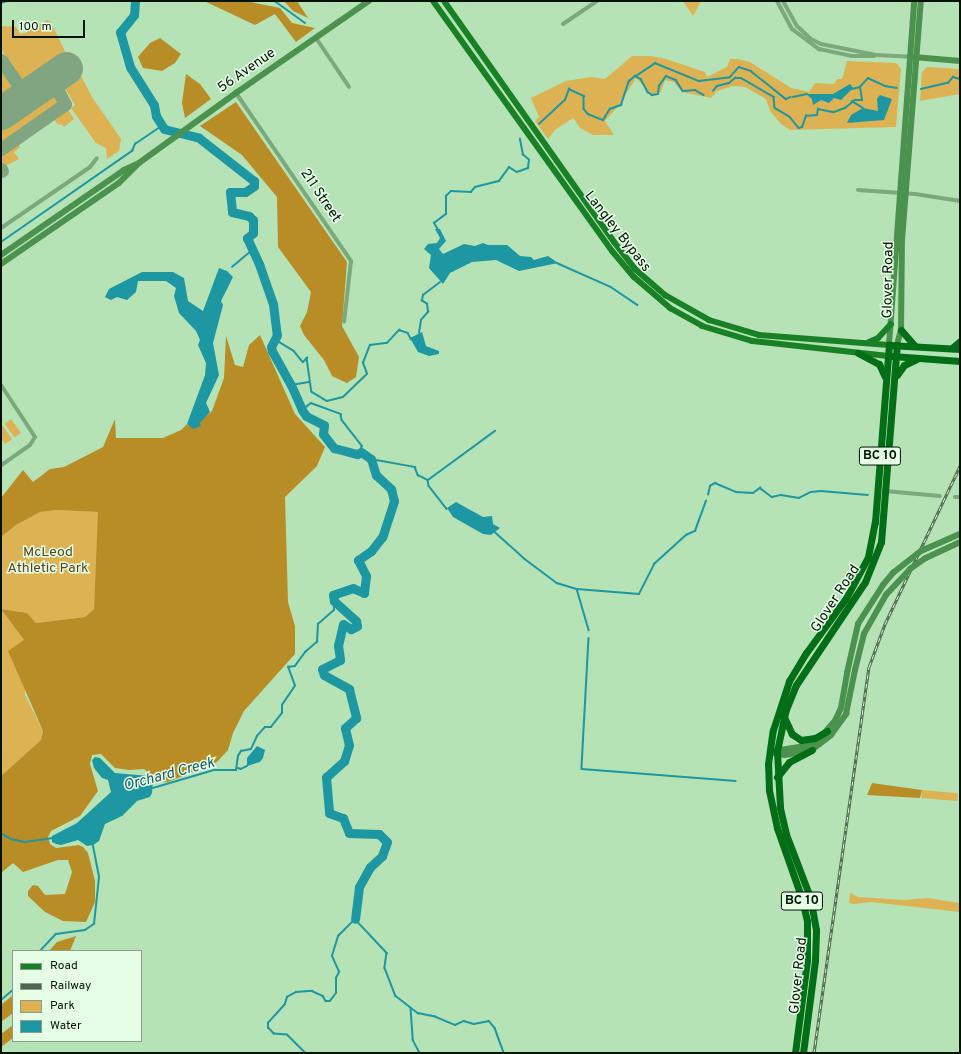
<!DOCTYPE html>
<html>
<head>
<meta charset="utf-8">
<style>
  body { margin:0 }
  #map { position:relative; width:961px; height:1054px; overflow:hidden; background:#b5e3b5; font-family:Overpass,sans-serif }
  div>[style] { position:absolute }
  .green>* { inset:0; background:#ddb253; transform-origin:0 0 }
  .forest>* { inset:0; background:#b88d26 }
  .water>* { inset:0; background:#1d97a2 }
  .stream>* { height:1.5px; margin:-0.75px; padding:0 0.75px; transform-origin:0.75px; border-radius:0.75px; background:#1d97a2 }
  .river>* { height:9px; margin:-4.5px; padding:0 4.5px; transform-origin:4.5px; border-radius:4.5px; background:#1d97a2 }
  .taxiway>* { height:13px; margin:-6.5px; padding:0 6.5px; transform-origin:6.5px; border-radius:6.5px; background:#80a580 }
  .runway>* { height:33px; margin:-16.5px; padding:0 16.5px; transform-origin:16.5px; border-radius:16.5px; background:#80a580 }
  .street>* { height:4px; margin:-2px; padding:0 2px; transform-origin:2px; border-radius:2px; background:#7ba97b }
  .secondary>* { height:5.5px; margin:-2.75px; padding:0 2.75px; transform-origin:2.75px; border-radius:2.75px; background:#4a924d }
  .primary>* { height:6px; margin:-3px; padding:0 3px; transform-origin:3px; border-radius:3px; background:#188126 }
  .highway>* { height:7px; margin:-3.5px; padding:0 3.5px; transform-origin:3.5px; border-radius:3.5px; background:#026e18 }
  .rail>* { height:3px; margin-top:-1.5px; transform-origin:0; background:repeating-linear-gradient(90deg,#e6fde6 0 4.5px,#4b674b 0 9px); box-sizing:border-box; border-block:1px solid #4b674b }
  .secondary-bridge>* { height:5.5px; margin:-2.75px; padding:0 2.75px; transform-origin:2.75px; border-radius:2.75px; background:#4a924d }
  span { translate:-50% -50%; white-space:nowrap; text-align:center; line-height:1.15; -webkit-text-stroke:3px #e6fde6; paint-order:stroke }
  .shield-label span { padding:1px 3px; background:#e6fde6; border:1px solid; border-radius:3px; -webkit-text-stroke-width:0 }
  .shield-label { font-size:13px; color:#041304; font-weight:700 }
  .street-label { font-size:14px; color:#041304 }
  .park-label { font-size:14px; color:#57451d }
  .water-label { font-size:15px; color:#1c5a60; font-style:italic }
  .frame { position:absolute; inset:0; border:2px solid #041304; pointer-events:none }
  .legend { position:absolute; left:12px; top:950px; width:130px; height:92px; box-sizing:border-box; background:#e6fde6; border:1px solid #8c9f8c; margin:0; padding:5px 7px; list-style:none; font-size:12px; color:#041304 }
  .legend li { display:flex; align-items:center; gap:8px; height:20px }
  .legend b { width:20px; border:1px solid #8c9f8c }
  .scale { position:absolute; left:12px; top:20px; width:73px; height:18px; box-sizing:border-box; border:2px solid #041304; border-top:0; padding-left:5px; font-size:12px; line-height:14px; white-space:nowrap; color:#041304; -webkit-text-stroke:3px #e6fde6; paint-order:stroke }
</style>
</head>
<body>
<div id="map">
  <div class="green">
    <i style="clip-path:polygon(683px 1px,701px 1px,693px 16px)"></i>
    <i style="clip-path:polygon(47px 20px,50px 21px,71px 63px,77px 68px,92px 97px,121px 139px,119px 151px,107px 159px,106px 148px,96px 143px,71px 108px,75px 105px,65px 88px,66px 78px,71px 75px,63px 61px,24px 87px,1px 48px,1px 26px,16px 27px,20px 34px,25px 33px)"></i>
    <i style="clip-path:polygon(632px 56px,651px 56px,666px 59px,705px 72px,707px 77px,727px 67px,730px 59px,738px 59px,750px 62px,791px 88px,809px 92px,815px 83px,834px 84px,837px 79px,842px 79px,847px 61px,896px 63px,901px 69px,896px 127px,790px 130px,781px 124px,770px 111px,766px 99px,745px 87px,733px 86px,717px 91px,711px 98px,682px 92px,674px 82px,665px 80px,661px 92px,653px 96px,636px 78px,619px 105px,605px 121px,614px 135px,593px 135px,580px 128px,573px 118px,555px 130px,548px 139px,535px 121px,539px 117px,531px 98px,566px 81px,591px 77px,605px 79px)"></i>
    <i style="clip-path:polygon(927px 67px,960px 69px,960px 94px,920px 101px,922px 72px)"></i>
    <i style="clip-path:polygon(2px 68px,18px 91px,1px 103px,1px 69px)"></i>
    <i style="clip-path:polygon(48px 91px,60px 97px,59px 106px,1px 146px,1px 123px)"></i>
    <i style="clip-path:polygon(68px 109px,74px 119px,64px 127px,61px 124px,58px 125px,54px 119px)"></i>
    <i style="clip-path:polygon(18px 143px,20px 147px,14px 152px,19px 159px,3px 167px,1px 155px)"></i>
    <i style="left:11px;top:419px;width:17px;height:8px;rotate:54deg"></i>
    <i style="clip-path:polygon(2px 425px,12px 439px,5px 444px,1px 438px)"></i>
    <i style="clip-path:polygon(57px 510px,99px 512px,94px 609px,85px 617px,36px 623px,27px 613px,1px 609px,24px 640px,25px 695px,43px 731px,41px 740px,1px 776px,1px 537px,16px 525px,40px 512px)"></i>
    <i style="left:922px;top:790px;width:36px;height:8px;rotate:5deg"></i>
    <i style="clip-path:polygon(850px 893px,858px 897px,904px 900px,927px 898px,960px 903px,960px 912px,871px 902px,854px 904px,849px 903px)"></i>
  </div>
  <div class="forest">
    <i style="clip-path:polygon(204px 1px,246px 1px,280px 8px,292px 23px,315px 28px,296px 42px,275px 14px,255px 25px)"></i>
    <i style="clip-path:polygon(284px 1px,297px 1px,308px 18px,293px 11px)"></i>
    <i style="clip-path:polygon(160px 38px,181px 54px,175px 63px,162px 71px,143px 68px,138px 57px,150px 43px)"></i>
    <i style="clip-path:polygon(186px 74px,200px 84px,211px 99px,185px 118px,182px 103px)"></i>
    <i style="clip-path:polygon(236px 102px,347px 262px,342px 326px,359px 357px,356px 377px,347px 383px,332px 376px,324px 360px,304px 335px,300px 326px,307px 312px,311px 292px,278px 247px,277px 197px,242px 155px,200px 126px)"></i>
    <i style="clip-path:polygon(260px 335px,295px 414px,325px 447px,317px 466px,285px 497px,288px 602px,295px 626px,295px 654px,244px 711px,233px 733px,228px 750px,217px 762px,168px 782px,158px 781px,144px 769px,129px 770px,115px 768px,101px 754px,92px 755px,90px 764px,98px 791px,80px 816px,51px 831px,48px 837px,50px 844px,56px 848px,79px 845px,83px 847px,88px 853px,95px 881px,95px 902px,86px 922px,63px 921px,45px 912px,28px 896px,28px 891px,33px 885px,38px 886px,45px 895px,65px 894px,72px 872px,68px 860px,58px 860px,23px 872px,13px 863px,1px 873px,1px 776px,41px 740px,43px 731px,8px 651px,24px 640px,1px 609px,27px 613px,36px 623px,85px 617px,94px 609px,98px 512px,57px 510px,40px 512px,16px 525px,1px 537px,1px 498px,23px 470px,33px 482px,50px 469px,64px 467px,103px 447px,115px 419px,116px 438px,163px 438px,181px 430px,187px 424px,189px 426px,201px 426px,199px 423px,212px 411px,224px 378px,226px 336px,235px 365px,243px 367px,249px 345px)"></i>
    <i style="clip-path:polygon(872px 783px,922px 790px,920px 798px,867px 795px)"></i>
    <i style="clip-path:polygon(76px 936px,70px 951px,49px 951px,57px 942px)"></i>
    <i style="clip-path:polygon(13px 995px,13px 1013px,1px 1022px,1px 1005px)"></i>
    <i style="clip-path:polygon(13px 1025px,13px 1038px,1px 1047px,1px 1034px)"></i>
  </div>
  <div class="water">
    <i style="clip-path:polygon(850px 84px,853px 88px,841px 100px,834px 98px,829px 103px,821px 100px,813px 105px,812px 99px,806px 94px,833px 94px)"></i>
    <i style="clip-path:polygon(880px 95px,892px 99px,884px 120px,847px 123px,851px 115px,863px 108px,878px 111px,877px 99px)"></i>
    <i style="clip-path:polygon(435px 229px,440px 229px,446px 241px,439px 249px,443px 254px,464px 244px,475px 246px,483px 243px,488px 245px,507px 245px,520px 256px,531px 257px,534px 260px,548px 256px,558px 263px,519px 271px,496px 260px,472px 262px,450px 273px,443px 284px,429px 268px,431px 255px,424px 249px,428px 244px,437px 243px,440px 238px)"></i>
    <i style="clip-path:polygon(219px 268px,227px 271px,233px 277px,221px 301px,223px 305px,213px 343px,219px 375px,206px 403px,210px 412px,200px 423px,201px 426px,193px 429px,187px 424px,205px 375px,206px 363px,198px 345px,200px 340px,196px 331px,179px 313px,174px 296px,176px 288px,166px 281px,138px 281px,136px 292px,127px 300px,117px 297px,111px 300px,105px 297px,109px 289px,142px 272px,173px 272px,184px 278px,188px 301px,203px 311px)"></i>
    <i style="clip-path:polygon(422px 332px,426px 346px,439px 351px,439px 354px,429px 356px,418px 352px,410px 338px)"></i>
    <i style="clip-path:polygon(456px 502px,483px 517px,492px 516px,493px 524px,500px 528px,491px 535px,483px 534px,453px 517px,447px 508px)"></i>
    <i style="clip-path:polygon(257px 746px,265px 750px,263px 758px,260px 762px,247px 766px,247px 758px)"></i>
    <i style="clip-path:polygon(95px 757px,100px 758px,115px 773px,149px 776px,153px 781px,152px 793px,150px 797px,137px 801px,122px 816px,105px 824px,99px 841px,93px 845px,87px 846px,78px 840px,61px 845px,56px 844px,52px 842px,52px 836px,77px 823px,111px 792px,108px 780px,102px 778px,94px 768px,92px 760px)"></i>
  </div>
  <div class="stream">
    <i style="left:275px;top:1px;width:37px;rotate:36deg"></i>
    <i style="left:1px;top:3px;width:6px;rotate:-18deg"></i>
    <i style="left:636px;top:76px;width:23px;rotate:-34deg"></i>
    <i style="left:655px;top:63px;width:48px;rotate:22.2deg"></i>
    <i style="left:699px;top:81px;width:31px;rotate:-7deg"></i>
    <i style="left:730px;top:77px;width:13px;rotate:-48deg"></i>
    <i style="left:739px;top:67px;width:13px;rotate:18deg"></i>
    <i style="left:751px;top:71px;width:45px;rotate:38.7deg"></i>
    <i style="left:786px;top:99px;width:5px;rotate:-22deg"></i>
    <i style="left:860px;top:87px;width:12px;rotate:-48deg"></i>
    <i style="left:868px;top:78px;width:19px;rotate:25deg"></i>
    <i style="left:885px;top:86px;width:12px;rotate:9deg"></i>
    <i style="left:852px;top:89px;width:8px;rotate:-14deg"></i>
    <i style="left:921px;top:89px;width:28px;rotate:-13deg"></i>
    <i style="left:948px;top:83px;width:8px;rotate:-50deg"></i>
    <i style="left:953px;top:77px;width:7px;rotate:16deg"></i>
    <i style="left:713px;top:91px;width:6px;rotate:-51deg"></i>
    <i style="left:717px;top:86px;width:12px;rotate:-14deg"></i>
    <i style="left:729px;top:83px;width:8px;rotate:-40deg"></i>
    <i style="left:735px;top:78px;width:6px"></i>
    <i style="left:741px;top:78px;width:38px;rotate:30deg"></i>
    <i style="left:774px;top:97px;width:11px;rotate:85deg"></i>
    <i style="left:775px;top:108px;width:17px;rotate:31deg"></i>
    <i style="left:790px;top:117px;width:14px;rotate:51deg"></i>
    <i style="left:799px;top:128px;width:3px;rotate:-18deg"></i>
    <i style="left:802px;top:127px;width:12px;rotate:-70deg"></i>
    <i style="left:806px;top:116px;width:11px;rotate:-5deg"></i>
    <i style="left:817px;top:115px;width:6px;rotate:-81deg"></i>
    <i style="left:818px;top:109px;width:16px;rotate:11deg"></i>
    <i style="left:834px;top:112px;width:12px;rotate:-20deg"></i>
    <i style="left:845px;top:108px;width:13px;rotate:-39deg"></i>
    <i style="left:855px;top:100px;width:7px"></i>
    <i style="left:862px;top:100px;width:13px;rotate:-99deg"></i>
    <i style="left:793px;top:97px;width:14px;rotate:-12deg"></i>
    <i style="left:852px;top:101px;width:13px;rotate:32deg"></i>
    <i style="left:539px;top:124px;width:35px;rotate:-43deg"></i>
    <i style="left:565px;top:100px;width:12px;rotate:-70deg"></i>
    <i style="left:569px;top:89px;width:17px;rotate:25deg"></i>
    <i style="left:584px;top:96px;width:13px;rotate:90deg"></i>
    <i style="left:584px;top:109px;width:6px;rotate:51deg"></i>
    <i style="left:588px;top:114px;width:16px;rotate:22deg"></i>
    <i style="left:603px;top:120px;width:13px;rotate:-58deg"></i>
    <i style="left:610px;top:109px;width:12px;rotate:-20deg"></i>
    <i style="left:621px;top:105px;width:25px;rotate:-72deg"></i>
    <i style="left:629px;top:81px;width:8px;rotate:-40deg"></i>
    <i style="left:635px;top:76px;width:7px;rotate:27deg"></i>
    <i style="left:641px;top:79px;width:15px;rotate:62deg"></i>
    <i style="left:648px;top:92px;width:5px;rotate:37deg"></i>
    <i style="left:652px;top:95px;width:6px;rotate:-9deg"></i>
    <i style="left:658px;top:94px;width:8px;rotate:-83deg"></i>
    <i style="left:659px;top:86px;width:12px;rotate:-55deg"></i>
    <i style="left:666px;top:76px;width:11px;rotate:22deg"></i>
    <i style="left:676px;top:80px;width:13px;rotate:58deg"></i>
    <i style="left:683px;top:91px;width:12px;rotate:-5deg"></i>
    <i style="left:695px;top:90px;width:10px;rotate:29deg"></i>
    <i style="left:438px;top:230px;width:8px;rotate:-120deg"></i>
    <i style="left:434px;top:223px;width:15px;rotate:-37deg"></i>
    <i style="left:446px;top:214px;width:18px;rotate:-90deg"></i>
    <i style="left:446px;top:196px;width:7px;rotate:-45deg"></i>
    <i style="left:451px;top:191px;width:20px;rotate:3deg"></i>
    <i style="left:471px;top:192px;width:6px;rotate:-51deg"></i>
    <i style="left:475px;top:187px;width:25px;rotate:-14deg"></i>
    <i style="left:499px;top:181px;width:17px;rotate:-54deg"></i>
    <i style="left:509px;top:167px;width:9px;rotate:32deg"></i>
    <i style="left:517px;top:172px;width:12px;rotate:-20deg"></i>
    <i style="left:528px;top:168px;width:8px;rotate:-83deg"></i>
    <i style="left:529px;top:160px;width:8px;rotate:-140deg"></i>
    <i style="left:523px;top:155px;width:16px;rotate:-101deg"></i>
    <i style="left:1px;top:242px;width:160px;rotate:-34.8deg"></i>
    <i style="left:132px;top:151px;width:8px;rotate:-67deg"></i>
    <i style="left:135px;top:144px;width:32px;rotate:-34deg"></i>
    <i style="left:557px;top:263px;width:59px;rotate:24deg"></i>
    <i style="left:611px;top:287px;width:32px;rotate:34deg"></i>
    <i style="left:232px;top:267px;width:26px;rotate:-40deg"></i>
    <i style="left:419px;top:333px;width:13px;rotate:-81deg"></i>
    <i style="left:421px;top:320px;width:11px;rotate:-49deg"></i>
    <i style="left:428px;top:312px;width:8px;rotate:-97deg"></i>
    <i style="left:427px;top:304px;width:6px;rotate:-149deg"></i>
    <i style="left:422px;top:301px;width:6px;rotate:-81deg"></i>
    <i style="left:423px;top:295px;width:21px;rotate:-37deg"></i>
    <i style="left:276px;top:340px;width:21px;rotate:31deg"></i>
    <i style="left:294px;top:351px;width:14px;rotate:51deg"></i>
    <i style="left:303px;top:362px;width:6px;rotate:-45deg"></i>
    <i style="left:307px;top:358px;width:34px;rotate:82deg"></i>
    <i style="left:312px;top:392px;width:17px;rotate:31deg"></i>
    <i style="left:291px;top:385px;width:18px;rotate:-9deg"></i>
    <i style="left:327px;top:401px;width:16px;rotate:-14deg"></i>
    <i style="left:343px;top:397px;width:33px;rotate:-44deg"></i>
    <i style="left:367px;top:374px;width:12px;rotate:-110deg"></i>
    <i style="left:363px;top:363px;width:19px;rotate:-69deg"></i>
    <i style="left:370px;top:345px;width:17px;rotate:-7deg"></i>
    <i style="left:387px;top:343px;width:18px;rotate:-47deg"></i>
    <i style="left:399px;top:330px;width:9px;rotate:18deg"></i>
    <i style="left:408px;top:333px;width:7px;rotate:63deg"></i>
    <i style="left:302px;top:410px;width:11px;rotate:-38deg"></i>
    <i style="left:311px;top:403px;width:32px;rotate:20deg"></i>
    <i style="left:341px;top:414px;width:6px;rotate:81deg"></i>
    <i style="left:342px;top:420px;width:33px;rotate:52deg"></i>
    <i style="left:362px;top:446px;width:6px;rotate:99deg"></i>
    <i style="left:371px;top:459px;width:45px;rotate:10.3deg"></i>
    <i style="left:415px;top:467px;width:9px;rotate:69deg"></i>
    <i style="left:418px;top:475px;width:11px;rotate:27deg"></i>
    <i style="left:428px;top:480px;width:6px;rotate:81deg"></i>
    <i style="left:429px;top:486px;width:29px;rotate:52deg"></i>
    <i style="left:428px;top:480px;width:83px;rotate:-36.2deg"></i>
    <i style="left:708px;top:495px;width:9px;rotate:-77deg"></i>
    <i style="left:710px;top:486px;width:6px;rotate:-31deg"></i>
    <i style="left:715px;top:483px;width:23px;rotate:23deg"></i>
    <i style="left:736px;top:492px;width:17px;rotate:3deg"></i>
    <i style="left:753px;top:493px;width:9px;rotate:-36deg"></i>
    <i style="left:760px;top:488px;width:15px;rotate:37deg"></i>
    <i style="left:772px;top:497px;width:9px;rotate:-13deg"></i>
    <i style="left:781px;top:495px;width:18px;rotate:9deg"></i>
    <i style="left:799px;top:498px;width:13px;rotate:-27deg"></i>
    <i style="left:811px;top:492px;width:10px;rotate:-6deg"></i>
    <i style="left:821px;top:491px;width:47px;rotate:4.9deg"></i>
    <i style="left:495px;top:532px;width:40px;rotate:42deg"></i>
    <i style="left:525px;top:559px;width:40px;rotate:37deg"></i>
    <i style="left:557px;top:583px;width:21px;rotate:17deg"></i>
    <i style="left:577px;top:589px;width:62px;rotate:4.6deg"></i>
    <i style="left:639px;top:594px;width:34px;rotate:-63deg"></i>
    <i style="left:654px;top:564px;width:43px;rotate:-42.2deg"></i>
    <i style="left:686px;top:535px;width:10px;rotate:-24deg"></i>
    <i style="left:695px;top:531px;width:32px;rotate:-70deg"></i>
    <i style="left:577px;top:589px;width:43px;rotate:73.7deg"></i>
    <i style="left:589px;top:638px;width:131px;rotate:93.1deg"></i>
    <i style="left:582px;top:769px;width:154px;rotate:4.5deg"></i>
    <i style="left:238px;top:768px;width:3px;rotate:18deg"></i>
    <i style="left:241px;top:769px;width:7px;rotate:-27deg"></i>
    <i style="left:153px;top:788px;width:64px;rotate:-16.4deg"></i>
    <i style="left:214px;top:770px;width:22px"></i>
    <i style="left:236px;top:770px;width:14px;rotate:-82deg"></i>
    <i style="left:238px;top:756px;width:6px;rotate:-59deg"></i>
    <i style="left:241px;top:751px;width:10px;rotate:-11deg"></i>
    <i style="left:251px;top:749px;width:14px;rotate:-65deg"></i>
    <i style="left:257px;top:736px;width:12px;rotate:-48deg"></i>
    <i style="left:265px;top:727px;width:6px"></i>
    <i style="left:271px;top:727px;width:18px;rotate:-52deg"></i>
    <i style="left:282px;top:713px;width:8px;rotate:-90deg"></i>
    <i style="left:282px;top:705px;width:23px;rotate:-56deg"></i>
    <i style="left:295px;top:686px;width:20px;rotate:-110deg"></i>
    <i style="left:288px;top:667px;width:7px;rotate:-8deg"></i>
    <i style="left:295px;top:666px;width:17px;rotate:-54deg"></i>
    <i style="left:305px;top:652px;width:16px;rotate:-40deg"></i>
    <i style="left:317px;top:642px;width:18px;rotate:-87deg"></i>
    <i style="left:318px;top:624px;width:21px;rotate:-41deg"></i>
    <i style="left:334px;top:610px;width:9px;rotate:-90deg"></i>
    <i style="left:1px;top:833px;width:12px;rotate:31deg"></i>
    <i style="left:11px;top:839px;width:14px;rotate:12deg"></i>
    <i style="left:25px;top:842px;width:28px;rotate:-8deg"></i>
    <i style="left:40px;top:951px;width:23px;rotate:-47deg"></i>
    <i style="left:56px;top:934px;width:29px;rotate:-8deg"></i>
    <i style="left:85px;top:930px;width:11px;rotate:-34deg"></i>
    <i style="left:94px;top:924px;width:47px;rotate:-83.9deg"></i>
    <i style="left:99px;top:877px;width:33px;rotate:-101deg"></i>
    <i style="left:1px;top:1000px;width:16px;rotate:-40deg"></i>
    <i style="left:411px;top:1008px;width:32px;rotate:86deg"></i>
    <i style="left:413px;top:1040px;width:15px;rotate:62deg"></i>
    <i style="left:305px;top:1053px;width:25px;rotate:-135deg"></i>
    <i style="left:287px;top:1035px;width:13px;rotate:-176deg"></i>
    <i style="left:274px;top:1034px;width:8px;rotate:-135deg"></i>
    <i style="left:268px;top:1028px;width:5px;rotate:-90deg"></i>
    <i style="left:268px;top:1023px;width:25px;rotate:-48deg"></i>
    <i style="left:285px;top:1004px;width:7px;rotate:-74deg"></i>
    <i style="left:287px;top:997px;width:10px;rotate:-29deg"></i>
    <i style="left:296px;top:992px;width:16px;rotate:-4deg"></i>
    <i style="left:312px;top:991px;width:12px;rotate:24deg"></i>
    <i style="left:323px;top:996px;width:6px;rotate:59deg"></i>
    <i style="left:326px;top:1001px;width:4px"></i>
    <i style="left:330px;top:1001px;width:10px;rotate:-53deg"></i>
    <i style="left:336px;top:993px;width:15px;rotate:-90deg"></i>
    <i style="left:336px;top:978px;width:7px;rotate:-63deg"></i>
    <i style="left:339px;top:972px;width:17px;rotate:-114deg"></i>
    <i style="left:332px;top:956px;width:21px;rotate:-73deg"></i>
    <i style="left:338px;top:936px;width:24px;rotate:-45deg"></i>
    <i style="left:355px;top:919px;width:47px;rotate:46.7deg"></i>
    <i style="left:387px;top:953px;width:15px;rotate:98deg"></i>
    <i style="left:385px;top:968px;width:30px;rotate:69deg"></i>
    <i style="left:396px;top:996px;width:28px;rotate:38deg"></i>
    <i style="left:418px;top:1013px;width:16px;rotate:11deg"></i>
    <i style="left:434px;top:1016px;width:23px;rotate:23deg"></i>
    <i style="left:455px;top:1025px;width:10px;rotate:-24deg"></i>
    <i style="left:464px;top:1021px;width:10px;rotate:17deg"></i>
    <i style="left:474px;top:1024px;width:15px;rotate:-11deg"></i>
    <i style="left:489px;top:1021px;width:9px;rotate:49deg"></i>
    <i style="left:495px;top:1028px;width:27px;rotate:70deg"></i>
  </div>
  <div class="river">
    <i style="left:135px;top:1px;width:14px;rotate:94deg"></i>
    <i style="left:134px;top:15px;width:22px;rotate:129deg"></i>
    <i style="left:120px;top:32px;width:36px;rotate:74deg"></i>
    <i style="left:130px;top:67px;width:45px;rotate:57.7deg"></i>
    <i style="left:154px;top:105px;width:11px;rotate:80deg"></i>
    <i style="left:156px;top:116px;width:15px;rotate:58deg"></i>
    <i style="left:164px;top:129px;width:36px;rotate:14deg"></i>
    <i style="left:199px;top:138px;width:70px;rotate:38deg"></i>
    <i style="left:254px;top:181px;width:5px;rotate:90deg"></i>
    <i style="left:254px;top:186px;width:11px;rotate:146deg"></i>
    <i style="left:245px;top:192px;width:15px;rotate:180deg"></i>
    <i style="left:230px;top:192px;width:20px;rotate:84deg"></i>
    <i style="left:232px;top:212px;width:17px;rotate:13deg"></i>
    <i style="left:249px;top:216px;width:6px;rotate:45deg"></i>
    <i style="left:253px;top:220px;width:13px;rotate:90deg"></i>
    <i style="left:253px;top:233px;width:8px;rotate:140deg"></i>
    <i style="left:247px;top:238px;width:29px;rotate:65deg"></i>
    <i style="left:259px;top:264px;width:42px;rotate:70.7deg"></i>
    <i style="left:273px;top:304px;width:31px;rotate:83deg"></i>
    <i style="left:277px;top:335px;width:13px;rotate:117deg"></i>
    <i style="left:271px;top:347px;width:4px;rotate:76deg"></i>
    <i style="left:272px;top:351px;width:39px;rotate:61deg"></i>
    <i style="left:291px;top:385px;width:27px;rotate:66deg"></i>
    <i style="left:302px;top:410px;width:7px;rotate:56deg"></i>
    <i style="left:306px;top:416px;width:20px;rotate:27deg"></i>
    <i style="left:324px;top:425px;width:9px;rotate:96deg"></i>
    <i style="left:323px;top:434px;width:18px;rotate:52deg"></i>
    <i style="left:334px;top:448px;width:24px;rotate:15deg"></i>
    <i style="left:357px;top:454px;width:4px;rotate:-27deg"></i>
    <i style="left:361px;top:452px;width:12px;rotate:35deg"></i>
    <i style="left:371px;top:459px;width:17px;rotate:73deg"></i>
    <i style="left:376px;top:475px;width:21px;rotate:43deg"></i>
    <i style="left:391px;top:489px;width:12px;rotate:76deg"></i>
    <i style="left:394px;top:501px;width:38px;rotate:108deg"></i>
    <i style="left:382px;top:537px;width:18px;rotate:128deg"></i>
    <i style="left:371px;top:551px;width:16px;rotate:145deg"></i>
    <i style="left:358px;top:560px;width:18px;rotate:63deg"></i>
    <i style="left:366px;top:576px;width:17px;rotate:97deg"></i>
    <i style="left:364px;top:593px;width:12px;rotate:-156deg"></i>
    <i style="left:353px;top:588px;width:21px;rotate:161deg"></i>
    <i style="left:333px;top:595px;width:6px;rotate:81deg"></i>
    <i style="left:334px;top:601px;width:30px;rotate:42deg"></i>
    <i style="left:356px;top:621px;width:5px;rotate:79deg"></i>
    <i style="left:357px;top:626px;width:7px;rotate:153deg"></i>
    <i style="left:351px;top:629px;width:9px;rotate:-148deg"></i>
    <i style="left:343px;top:624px;width:22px;rotate:103deg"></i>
    <i style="left:338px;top:645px;width:15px;rotate:82deg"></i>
    <i style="left:340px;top:660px;width:20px;rotate:153deg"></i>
    <i style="left:322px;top:669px;width:6px;rotate:72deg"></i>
    <i style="left:324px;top:675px;width:29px;rotate:29deg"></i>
    <i style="left:349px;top:689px;width:30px;rotate:76deg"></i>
    <i style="left:356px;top:718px;width:15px;rotate:138deg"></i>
    <i style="left:345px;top:728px;width:17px;rotate:77deg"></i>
    <i style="left:349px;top:745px;width:17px;rotate:107deg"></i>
    <i style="left:344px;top:761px;width:24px;rotate:138deg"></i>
    <i style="left:326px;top:777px;width:36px;rotate:85deg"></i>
    <i style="left:329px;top:813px;width:15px;rotate:20deg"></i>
    <i style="left:343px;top:818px;width:16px;rotate:68deg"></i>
    <i style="left:349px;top:833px;width:30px;rotate:2deg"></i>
    <i style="left:379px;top:834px;width:11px;rotate:45deg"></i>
    <i style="left:387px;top:842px;width:15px;rotate:110deg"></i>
    <i style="left:382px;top:856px;width:16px;rotate:137deg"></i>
    <i style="left:370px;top:867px;width:23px;rotate:119deg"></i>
    <i style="left:359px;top:887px;width:32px;rotate:97deg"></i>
  </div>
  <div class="taxiway">
    <i style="left:1px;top:60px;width:44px;rotate:55.2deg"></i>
    <i style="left:1px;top:149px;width:78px;rotate:-35.1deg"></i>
    <i style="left:65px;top:104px;width:30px;rotate:-118deg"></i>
    <i style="left:1px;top:169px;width:2px;rotate:63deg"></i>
  </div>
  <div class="runway">
    <i style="left:1px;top:113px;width:79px;rotate:-34.7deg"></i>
  </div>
  <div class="street">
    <i style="left:777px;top:1px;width:32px;rotate:62deg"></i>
    <i style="left:792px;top:29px;width:34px;rotate:37deg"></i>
    <i style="left:819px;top:49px;width:33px;rotate:12deg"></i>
    <i style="left:851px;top:56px;width:23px"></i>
    <i style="left:783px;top:1px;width:29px;rotate:61deg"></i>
    <i style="left:797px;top:26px;width:19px;rotate:43deg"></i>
    <i style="left:811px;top:39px;width:11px;rotate:27deg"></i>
    <i style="left:821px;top:44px;width:56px;rotate:11.3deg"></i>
    <i style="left:876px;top:55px;width:34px;rotate:3deg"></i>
    <i style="left:563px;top:24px;width:41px;rotate:-34.1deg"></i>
    <i style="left:316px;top:38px;width:59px;rotate:56deg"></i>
    <i style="left:236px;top:93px;width:204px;rotate:55.6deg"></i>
    <i style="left:351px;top:261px;width:61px;rotate:96.5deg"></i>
    <i style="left:858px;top:190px;width:57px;rotate:4deg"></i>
    <i style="left:915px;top:194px;width:46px;rotate:8.8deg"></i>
    <i style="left:1px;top:228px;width:108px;rotate:-34.4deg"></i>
    <i style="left:90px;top:167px;width:11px;rotate:-52deg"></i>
    <i style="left:1px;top:385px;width:62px;rotate:56.8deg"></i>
    <i style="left:35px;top:437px;width:9px;rotate:122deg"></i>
    <i style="left:30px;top:445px;width:35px;rotate:145deg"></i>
    <i style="left:885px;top:491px;width:55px;rotate:5.2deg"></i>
    <i style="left:955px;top:497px;width:5px"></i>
  </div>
  <div class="secondary">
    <i style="left:914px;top:57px;width:46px;rotate:5deg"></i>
    <i style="left:1px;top:255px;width:150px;rotate:-34.6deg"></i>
    <i style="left:124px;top:170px;width:14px;rotate:-25deg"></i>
    <i style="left:1px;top:264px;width:143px;rotate:-34.5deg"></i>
    <i style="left:119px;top:183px;width:28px;rotate:-45deg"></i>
    <i style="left:139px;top:163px;width:120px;rotate:-35.8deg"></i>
    <i style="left:236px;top:93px;width:162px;rotate:-34.7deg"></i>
    <i style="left:889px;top:345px;width:345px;rotate:-85.8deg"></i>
    <i style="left:897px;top:345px;width:16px;rotate:-75deg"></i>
    <i style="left:901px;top:330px;width:90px;rotate:-89.4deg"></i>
    <i style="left:902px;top:240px;width:240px;rotate:-85.5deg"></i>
    <i style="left:774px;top:751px;width:33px;rotate:-9deg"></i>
    <i style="left:807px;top:746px;width:15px;rotate:-32deg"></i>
    <i style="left:820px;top:738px;width:23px;rotate:-49deg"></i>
    <i style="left:835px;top:721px;width:14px;rotate:-65deg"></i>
    <i style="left:841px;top:708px;width:36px;rotate:-80deg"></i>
    <i style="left:770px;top:752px;width:15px;rotate:11deg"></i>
    <i style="left:785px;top:755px;width:27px;rotate:-10deg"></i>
    <i style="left:812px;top:750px;width:24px;rotate:-38deg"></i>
    <i style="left:831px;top:735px;width:26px;rotate:-54deg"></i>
    <i style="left:846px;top:714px;width:45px;rotate:-78.4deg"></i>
  </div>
  <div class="primary">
    <i style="left:433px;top:1px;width:307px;rotate:54.4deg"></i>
    <i style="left:612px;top:251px;width:34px;rotate:50deg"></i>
    <i style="left:634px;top:277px;width:48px;rotate:40.7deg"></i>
    <i style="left:670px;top:308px;width:37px;rotate:29deg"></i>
    <i style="left:702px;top:326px;width:52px;rotate:16.7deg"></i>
    <i style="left:752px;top:341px;width:137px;rotate:6.3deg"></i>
    <i style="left:444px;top:1px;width:295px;rotate:54.8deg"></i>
    <i style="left:614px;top:242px;width:34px;rotate:52deg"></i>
    <i style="left:635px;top:269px;width:40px;rotate:41deg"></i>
    <i style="left:665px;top:295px;width:51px;rotate:29.6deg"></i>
    <i style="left:709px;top:320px;width:52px;rotate:16.7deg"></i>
    <i style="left:759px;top:335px;width:130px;rotate:4.4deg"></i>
    <i style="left:869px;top:342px;width:10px;rotate:-24deg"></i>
    <i style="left:878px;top:338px;width:19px;rotate:-47deg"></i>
  </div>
  <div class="highway">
    <i style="left:901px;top:330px;width:21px;rotate:49deg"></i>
    <i style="left:952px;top:348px;width:11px;rotate:-41deg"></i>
    <i style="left:858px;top:353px;width:24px;rotate:28deg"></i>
    <i style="left:879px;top:364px;width:14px;rotate:65deg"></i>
    <i style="left:892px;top:356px;width:68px;rotate:4.2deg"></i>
    <i style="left:897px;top:375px;width:12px;rotate:-55deg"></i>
    <i style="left:904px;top:365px;width:14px;rotate:-25deg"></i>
    <i style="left:784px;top:717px;width:19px;rotate:65deg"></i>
    <i style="left:792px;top:734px;width:11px;rotate:34deg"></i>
    <i style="left:801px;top:740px;width:14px;rotate:-8deg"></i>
    <i style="left:815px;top:738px;width:14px;rotate:-30deg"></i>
    <i style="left:777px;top:777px;width:19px;rotate:-51deg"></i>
    <i style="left:789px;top:762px;width:26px;rotate:-28deg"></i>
    <i style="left:795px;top:1053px;width:94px;rotate:-82.6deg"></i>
    <i style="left:807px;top:960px;width:39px;rotate:-90deg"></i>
    <i style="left:807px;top:921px;width:23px;rotate:-103deg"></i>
    <i style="left:802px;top:899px;width:75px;rotate:-109.4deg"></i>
    <i style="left:777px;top:828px;width:39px;rotate:-102deg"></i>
    <i style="left:769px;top:790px;width:26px;rotate:-92deg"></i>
    <i style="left:768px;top:764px;width:34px;rotate:-82deg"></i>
    <i style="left:773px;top:730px;width:52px;rotate:-71.9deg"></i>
    <i style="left:789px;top:681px;width:33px;rotate:-59deg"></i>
    <i style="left:806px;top:653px;width:68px;rotate:-54deg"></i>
    <i style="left:846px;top:598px;width:47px;rotate:-61.8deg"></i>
    <i style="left:868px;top:557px;width:36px;rotate:-79deg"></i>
    <i style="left:875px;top:522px;width:178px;rotate:-85.5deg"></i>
    <i style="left:889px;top:345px;width:71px;rotate:3.2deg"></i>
    <i style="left:803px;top:1053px;width:94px;rotate:-82.6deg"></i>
    <i style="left:815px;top:960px;width:30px;rotate:-88deg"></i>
    <i style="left:816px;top:930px;width:34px;rotate:-100deg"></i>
    <i style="left:810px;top:897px;width:67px;rotate:-110.9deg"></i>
    <i style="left:786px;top:834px;width:28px;rotate:-103deg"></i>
    <i style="left:780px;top:807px;width:56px;rotate:-93.1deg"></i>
    <i style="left:777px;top:751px;width:40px;rotate:-78deg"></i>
    <i style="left:785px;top:712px;width:29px;rotate:-68deg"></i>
    <i style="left:796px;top:685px;width:124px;rotate:-56.2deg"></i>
    <i style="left:865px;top:582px;width:43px;rotate:-68.2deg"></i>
    <i style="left:881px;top:542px;width:198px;rotate:-85.4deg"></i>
  </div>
  <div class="rail">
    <i style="left:814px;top:1053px;width:390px;rotate:-81.9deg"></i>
    <i style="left:869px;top:667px;width:46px;rotate:-69.6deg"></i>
    <i style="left:885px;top:624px;width:175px;rotate:-64.6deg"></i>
  </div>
  <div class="secondary-bridge">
    <i style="left:855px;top:670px;width:37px;rotate:-76deg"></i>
    <i style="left:864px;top:634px;width:45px;rotate:-60.6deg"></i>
    <i style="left:886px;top:595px;width:35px;rotate:-47deg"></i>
    <i style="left:910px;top:569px;width:19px;rotate:-35deg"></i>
    <i style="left:926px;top:558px;width:38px;rotate:-25deg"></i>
    <i style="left:847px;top:673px;width:50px;rotate:-77.3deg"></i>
    <i style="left:858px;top:624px;width:46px;rotate:-57.3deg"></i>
    <i style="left:883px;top:585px;width:16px;rotate:-50deg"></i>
    <i style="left:893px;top:573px;width:36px;rotate:-38deg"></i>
    <i style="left:921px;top:551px;width:43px;rotate:-23.6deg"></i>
  </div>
  <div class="shield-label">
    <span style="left:880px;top:456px">BC 10</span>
    <span style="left:802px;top:901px">BC 10</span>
  </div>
  <div class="street-label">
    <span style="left:247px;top:71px;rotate:-35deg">56 Avenue</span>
    <span style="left:320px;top:196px;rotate:56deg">211 Street</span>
    <span style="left:617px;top:232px;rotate:52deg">Langley Bypass</span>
    <span style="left:889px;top:280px;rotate:-89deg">Glover Road</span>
    <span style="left:836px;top:599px;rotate:-57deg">Glover Road</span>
    <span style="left:799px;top:976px;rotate:-84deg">Glover Road</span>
  </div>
  <div class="park-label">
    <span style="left:48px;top:561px">McLeod<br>Athletic Park</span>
  </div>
  <div class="water-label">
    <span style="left:169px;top:775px;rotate:-15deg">Orchard Creek</span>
  </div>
  <div class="frame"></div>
  <ul class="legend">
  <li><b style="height:5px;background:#188126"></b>Road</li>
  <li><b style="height:5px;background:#4b674b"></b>Railway</li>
  <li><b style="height:11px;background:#ddb253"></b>Park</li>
  <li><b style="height:11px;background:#1d97a2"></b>Water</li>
  </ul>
  <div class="scale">100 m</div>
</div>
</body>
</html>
